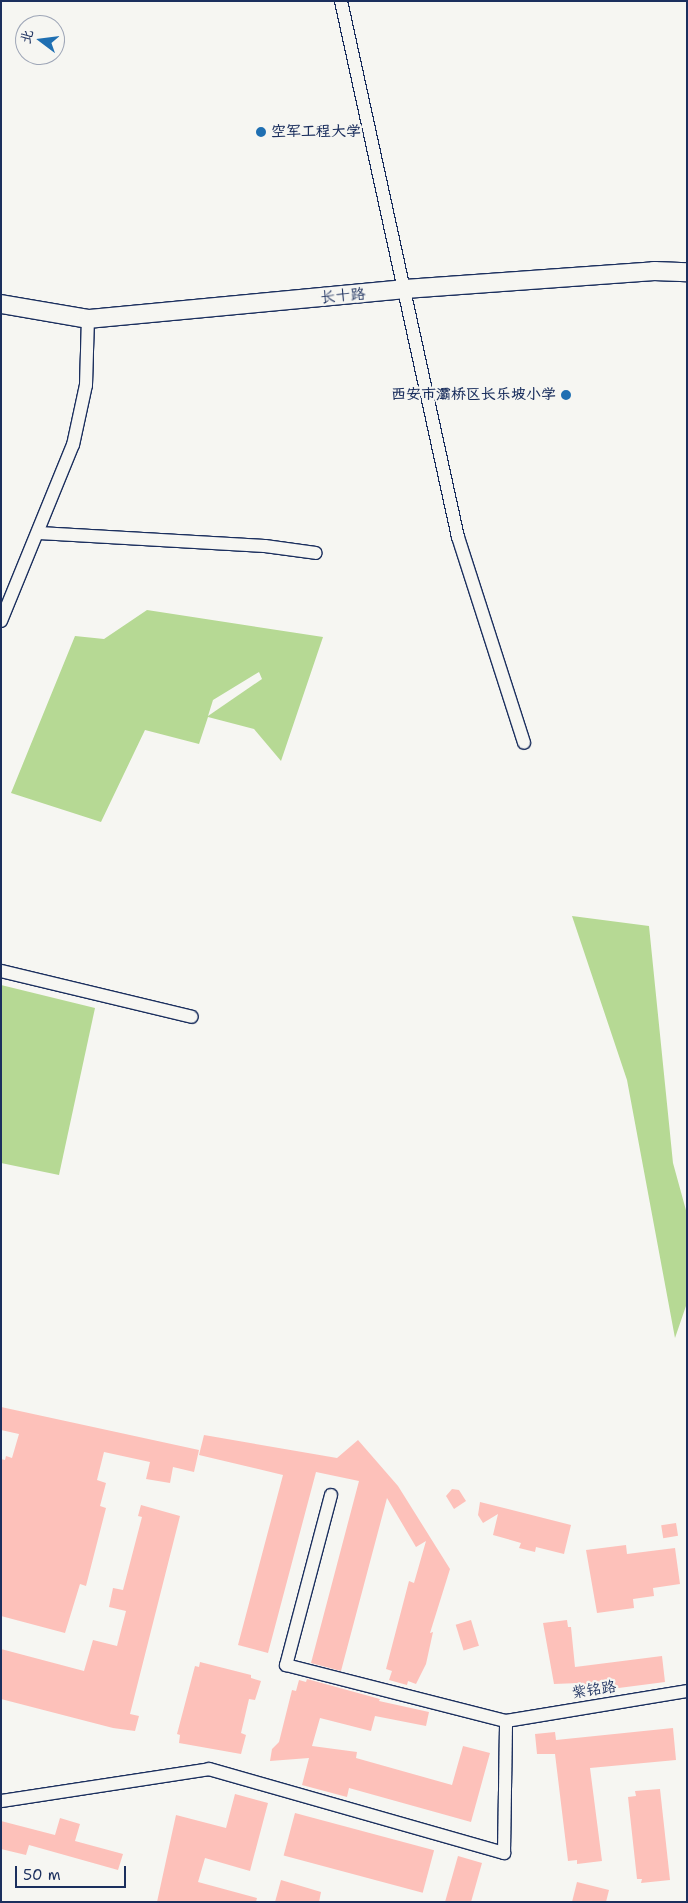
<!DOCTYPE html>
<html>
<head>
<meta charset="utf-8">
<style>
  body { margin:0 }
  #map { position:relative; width:688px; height:1903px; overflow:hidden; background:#f6f6f2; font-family:"Shantell Sans","LXGW WenKai TC",sans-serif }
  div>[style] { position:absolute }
  .green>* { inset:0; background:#b6d994 }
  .building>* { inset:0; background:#fdc1ba; transform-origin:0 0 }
  .roads { filter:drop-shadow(1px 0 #1b2f5e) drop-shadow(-1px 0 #1b2f5e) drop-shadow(0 1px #1b2f5e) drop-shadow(0 -1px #1b2f5e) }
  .street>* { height:12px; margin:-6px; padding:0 6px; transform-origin:6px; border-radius:6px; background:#f6f6f2 }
  .secondary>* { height:18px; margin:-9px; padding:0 9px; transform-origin:9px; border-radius:9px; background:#f6f6f2 }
  .dots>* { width:14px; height:14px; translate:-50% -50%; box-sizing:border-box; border:2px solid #f6f6f2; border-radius:50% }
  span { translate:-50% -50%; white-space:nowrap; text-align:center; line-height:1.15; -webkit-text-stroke:4.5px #f6f6f2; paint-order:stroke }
  .poi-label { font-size:15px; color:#1b2f5e; font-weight:700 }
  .left { translate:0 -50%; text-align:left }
  .right { translate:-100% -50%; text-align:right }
  .street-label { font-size:15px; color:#1b2f5e }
  .frame { position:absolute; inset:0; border:2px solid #1b2f5e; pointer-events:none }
  .north { position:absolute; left:15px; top:15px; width:50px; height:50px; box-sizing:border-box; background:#f6f6f2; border:1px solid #9ea6b7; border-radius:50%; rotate:285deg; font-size:14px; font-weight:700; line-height:20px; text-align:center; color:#1b2f5e }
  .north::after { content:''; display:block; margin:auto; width:18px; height:22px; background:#1f6fb2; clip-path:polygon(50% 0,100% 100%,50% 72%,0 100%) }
  .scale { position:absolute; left:15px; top:1866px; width:111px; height:22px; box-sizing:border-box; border:2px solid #1b2f5e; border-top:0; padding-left:6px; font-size:15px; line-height:18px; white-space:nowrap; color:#1b2f5e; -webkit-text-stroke:4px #f6f6f2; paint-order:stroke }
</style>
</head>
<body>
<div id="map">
  <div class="green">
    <i style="clip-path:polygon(evenodd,147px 610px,323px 637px,281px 761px,254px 729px,208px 717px,199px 744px,145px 730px,101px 822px,11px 793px,75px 636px,104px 639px,147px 610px,259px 672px,262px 679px,208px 716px,213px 700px,259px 672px)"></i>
    <i style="clip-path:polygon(572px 916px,649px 926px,673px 1163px,687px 1214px,687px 1303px,675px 1338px,627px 1080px)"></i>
    <i style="clip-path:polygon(1px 985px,95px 1008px,59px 1175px,1px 1163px)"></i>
  </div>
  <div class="building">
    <i style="clip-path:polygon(1px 1407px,199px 1450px,194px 1472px,173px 1467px,170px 1483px,146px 1479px,150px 1462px,104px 1452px,97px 1480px,106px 1483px,100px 1506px,106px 1508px,86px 1586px,80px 1584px,65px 1633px,1px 1616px,1px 1459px,5px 1460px,6px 1456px,12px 1458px,19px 1434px,1px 1430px)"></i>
    <i style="clip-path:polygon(204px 1435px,337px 1458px,358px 1440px,398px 1486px,450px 1569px,430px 1633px,433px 1632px,426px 1664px,416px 1684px,408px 1681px,407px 1685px,389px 1680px,392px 1671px,386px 1669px,409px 1581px,414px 1583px,426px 1541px,416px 1547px,387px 1498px,341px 1671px,311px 1663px,359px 1481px,316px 1472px,268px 1653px,238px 1645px,283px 1475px,199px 1455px)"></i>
    <i style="clip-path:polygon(452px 1489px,459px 1490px,466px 1501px,454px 1509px,446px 1496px)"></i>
    <i style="clip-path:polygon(480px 1502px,571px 1525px,564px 1554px,536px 1547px,535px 1552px,519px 1548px,521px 1543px,493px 1535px,498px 1514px,483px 1523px,478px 1515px)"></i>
    <i style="clip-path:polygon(141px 1505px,180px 1516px,130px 1714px,139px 1716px,135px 1731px,113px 1728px,1px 1699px,1px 1649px,84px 1671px,93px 1640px,117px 1646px,126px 1611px,109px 1607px,113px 1588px,123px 1590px,142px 1517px,138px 1516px)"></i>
    <i style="left:676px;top:1523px;width:13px;height:15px;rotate:81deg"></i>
    <i style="clip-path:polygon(626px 1545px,627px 1554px,675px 1548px,680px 1584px,653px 1588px,654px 1596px,633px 1599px,634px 1608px,597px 1613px,586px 1550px)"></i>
    <i style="left:471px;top:1620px;width:27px;height:16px;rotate:73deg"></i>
    <i style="clip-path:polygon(567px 1620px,568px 1627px,571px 1627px,575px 1667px,662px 1656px,665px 1682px,580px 1693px,579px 1683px,554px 1684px,543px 1623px)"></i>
    <i style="clip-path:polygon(200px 1662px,251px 1675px,251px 1678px,261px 1681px,255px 1700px,249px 1699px,241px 1733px,246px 1735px,241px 1754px,179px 1743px,180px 1735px,177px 1734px,195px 1666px,199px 1667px)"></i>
    <i style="clip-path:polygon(307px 1679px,380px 1699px,379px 1701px,429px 1712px,426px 1726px,375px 1716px,371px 1731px,320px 1718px,312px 1746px,357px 1752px,356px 1758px,452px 1785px,463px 1746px,490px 1753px,471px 1822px,349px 1788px,347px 1797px,302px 1785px,309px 1758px,270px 1761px,272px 1749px,279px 1742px,292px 1690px,296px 1691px,299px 1680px,306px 1682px)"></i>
    <i style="clip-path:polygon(673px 1728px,676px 1760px,590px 1768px,602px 1861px,577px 1864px,577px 1860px,568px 1861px,555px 1754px,537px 1754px,535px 1734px,555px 1732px,556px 1740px)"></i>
    <i style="clip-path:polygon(660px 1789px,670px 1880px,641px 1883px,642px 1879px,637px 1879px,628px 1797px,636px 1796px,635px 1791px)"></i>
    <i style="clip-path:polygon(235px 1794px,268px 1803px,250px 1871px,205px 1858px,198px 1882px,257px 1898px,256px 1902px,157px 1902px,176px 1815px,226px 1828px)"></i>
    <i style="left:295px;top:1813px;width:144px;height:44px;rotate:15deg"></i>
    <i style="clip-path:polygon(60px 1818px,80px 1824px,75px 1841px,123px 1854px,118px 1870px,29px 1845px,26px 1855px,1px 1849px,1px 1821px,55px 1835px)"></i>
    <i style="clip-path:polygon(458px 1856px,482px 1863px,471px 1902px,445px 1902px)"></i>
    <i style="clip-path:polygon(281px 1880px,321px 1892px,319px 1902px,275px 1902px)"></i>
    <i style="clip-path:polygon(577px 1882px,609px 1890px,606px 1902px,572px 1902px)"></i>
  </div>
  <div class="roads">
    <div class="street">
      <i style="left:341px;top:1px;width:549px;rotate:77.69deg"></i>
      <i style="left:458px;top:537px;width:216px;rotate:72.2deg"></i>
      <i style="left:39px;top:533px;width:226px;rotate:3.3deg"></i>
      <i style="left:265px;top:546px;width:51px;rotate:7.8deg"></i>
      <i style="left:1px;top:621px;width:190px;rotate:-67.8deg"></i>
      <i style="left:73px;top:445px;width:61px;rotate:-77.8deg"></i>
      <i style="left:86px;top:385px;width:66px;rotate:-88.3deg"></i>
      <i style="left:1px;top:971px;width:196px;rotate:13.5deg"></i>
      <i style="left:331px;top:1495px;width:176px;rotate:104.8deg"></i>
      <i style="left:286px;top:1665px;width:227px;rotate:14.3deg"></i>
      <i style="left:506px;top:1721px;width:183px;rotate:-9.4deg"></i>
      <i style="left:1px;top:1801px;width:210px;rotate:-8.7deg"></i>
      <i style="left:209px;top:1769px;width:307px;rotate:15.9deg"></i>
      <i style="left:504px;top:1853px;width:132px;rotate:-89.1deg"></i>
    </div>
    <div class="secondary">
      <i style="left:1px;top:304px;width:88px;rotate:9.8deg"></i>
      <i style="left:88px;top:319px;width:318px;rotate:-5.4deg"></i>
      <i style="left:405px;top:289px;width:250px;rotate:-4.1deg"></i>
      <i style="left:654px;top:271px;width:33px;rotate:2deg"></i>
    </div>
  </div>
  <div class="dots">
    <i style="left:261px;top:132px;background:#1f6fb2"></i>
    <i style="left:566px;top:395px;background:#1f6fb2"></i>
  </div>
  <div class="poi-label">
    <span class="left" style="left:271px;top:132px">空军工程大学</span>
    <span class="right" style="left:556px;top:395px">西安市灞桥区长乐坡小学</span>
  </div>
  <div class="street-label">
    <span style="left:343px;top:296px;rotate:-5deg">长十路</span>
    <span style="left:594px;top:1690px;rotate:-9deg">紫铭路</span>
  </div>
  <div class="frame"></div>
  <div class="north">北</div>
  <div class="scale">50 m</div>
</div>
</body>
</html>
